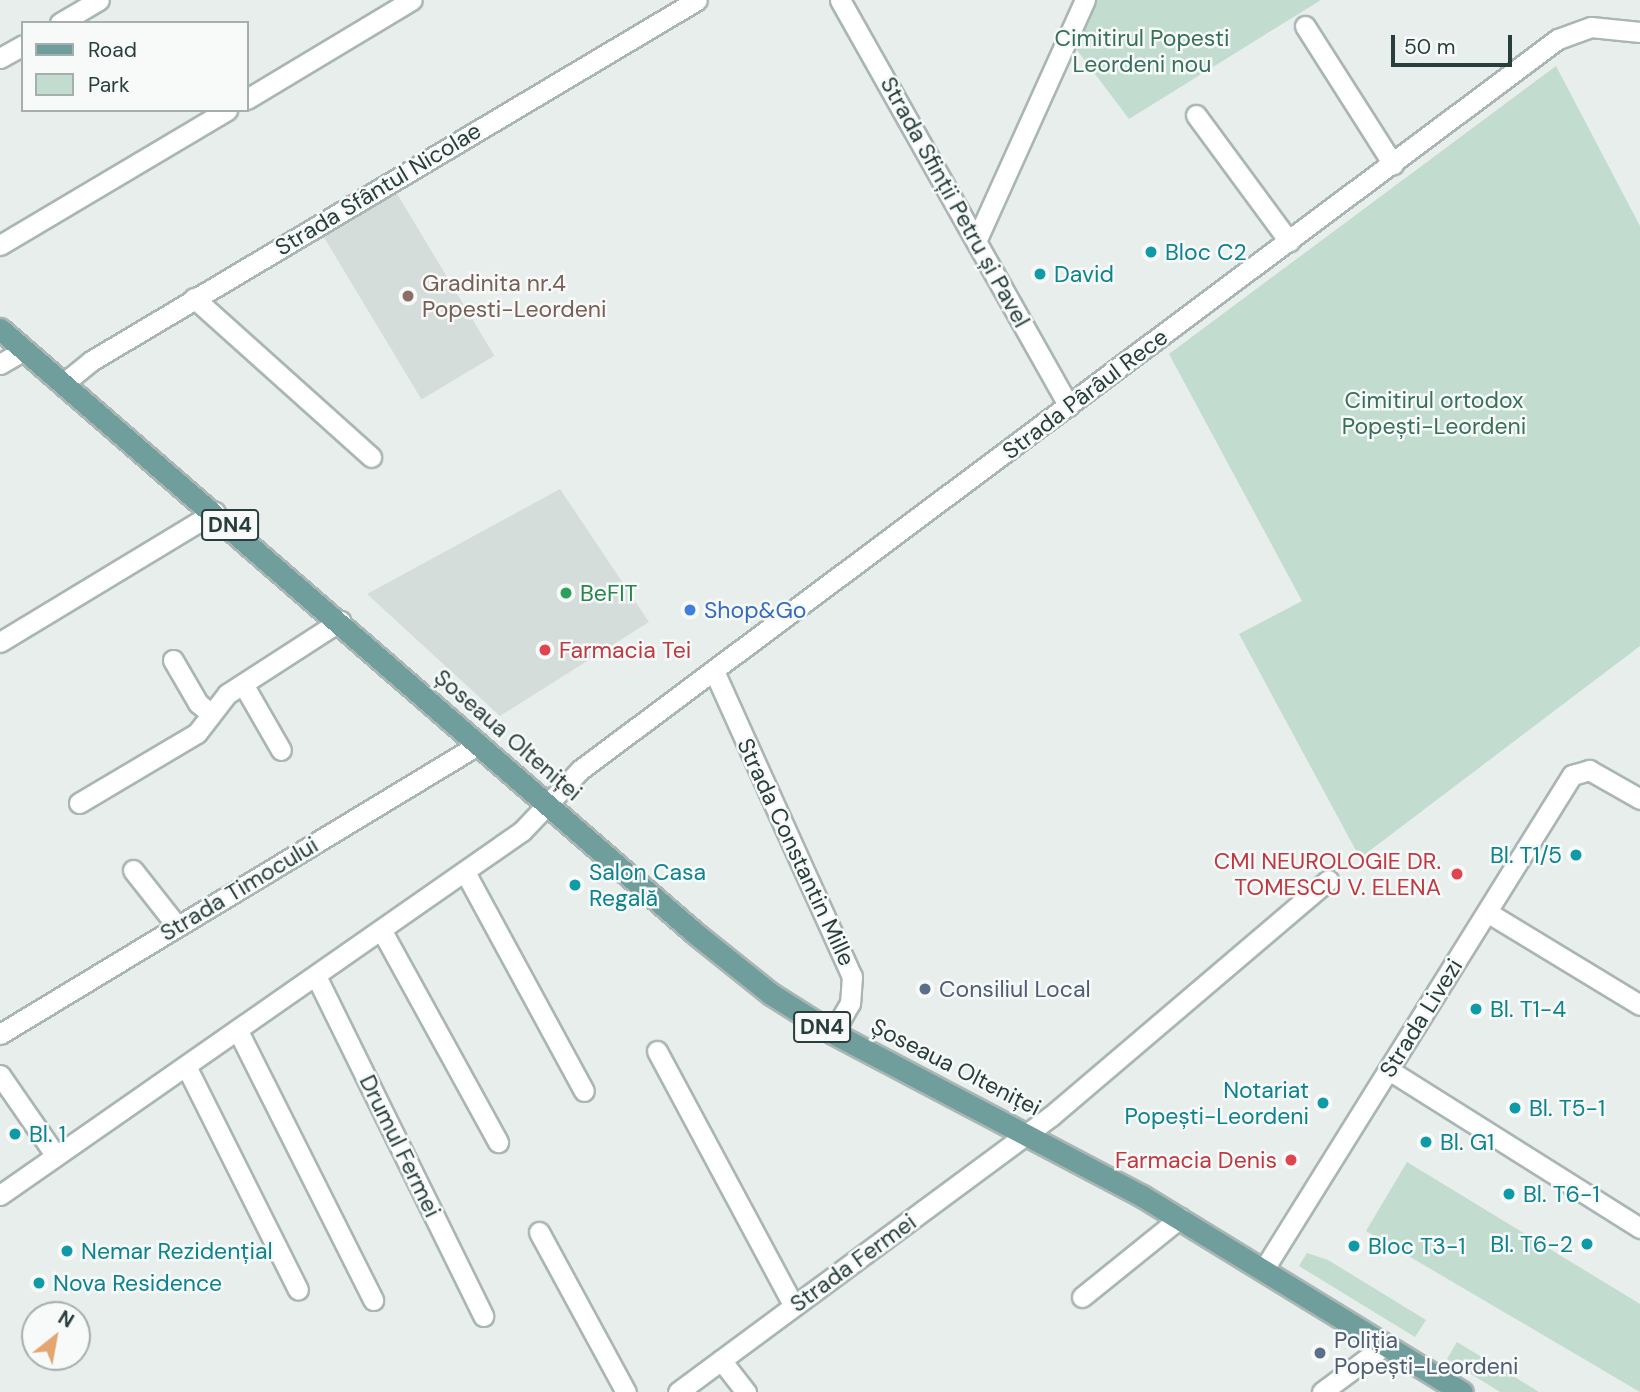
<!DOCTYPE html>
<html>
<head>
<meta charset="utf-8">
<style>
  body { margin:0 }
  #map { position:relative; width:1640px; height:1392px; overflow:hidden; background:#e7eeec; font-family:"DM Sans",sans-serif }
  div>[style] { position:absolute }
  .built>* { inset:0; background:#d5dddb; transform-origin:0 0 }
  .green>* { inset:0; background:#c2dccf }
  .roads { filter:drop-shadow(2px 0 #aab6b4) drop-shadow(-2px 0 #aab6b4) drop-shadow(0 2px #aab6b4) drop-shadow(0 -2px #aab6b4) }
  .minor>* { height:19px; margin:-9.5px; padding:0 9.5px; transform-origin:9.5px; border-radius:9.5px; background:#fff }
  .major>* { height:21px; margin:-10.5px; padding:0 10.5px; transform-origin:10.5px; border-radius:10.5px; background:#709e9c }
  .dots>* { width:19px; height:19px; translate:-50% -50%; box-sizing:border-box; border:4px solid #f7faf9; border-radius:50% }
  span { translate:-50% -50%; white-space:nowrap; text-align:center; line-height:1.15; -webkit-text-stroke:5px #f7faf9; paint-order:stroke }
  .shield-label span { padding:2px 5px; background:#f7faf9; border:2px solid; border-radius:5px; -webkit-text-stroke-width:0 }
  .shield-label { font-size:21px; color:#273e3d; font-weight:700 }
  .park-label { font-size:23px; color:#36705a }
  .street-label { font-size:23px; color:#273e3d }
  .culture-label { font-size:23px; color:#0d838f }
  .left { translate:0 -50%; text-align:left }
  .right { translate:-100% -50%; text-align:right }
  .education-label { font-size:23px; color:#785e54 }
  .leisure-label { font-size:23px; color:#27864d }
  .shop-label { font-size:23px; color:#366cbe }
  .health-label { font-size:23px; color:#be3a42 }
  .service-label { font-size:23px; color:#4e5e75 }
  .legend { position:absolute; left:21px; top:21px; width:228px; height:91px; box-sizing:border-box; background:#f7faf9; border:2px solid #a4afae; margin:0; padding:9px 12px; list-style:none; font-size:21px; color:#273e3d }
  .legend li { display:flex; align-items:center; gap:14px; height:35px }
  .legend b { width:35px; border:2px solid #a4afae }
  .north { position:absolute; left:21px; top:1301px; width:70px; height:70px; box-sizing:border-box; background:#f7faf9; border:2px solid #a4afae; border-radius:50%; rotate:31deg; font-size:19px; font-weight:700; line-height:28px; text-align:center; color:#273e3d }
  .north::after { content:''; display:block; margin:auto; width:24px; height:32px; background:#e3a670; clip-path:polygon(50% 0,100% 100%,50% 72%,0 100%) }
  .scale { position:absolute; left:1391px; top:35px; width:121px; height:32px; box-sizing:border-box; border:4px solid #273e3d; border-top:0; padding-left:9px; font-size:21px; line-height:24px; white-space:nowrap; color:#273e3d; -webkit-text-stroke:5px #f7faf9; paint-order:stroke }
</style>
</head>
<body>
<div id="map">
  <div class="built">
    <i style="left:396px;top:192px;width:191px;height:85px;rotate:59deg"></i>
    <i style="clip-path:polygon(560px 489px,649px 622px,500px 716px,367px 594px)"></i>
  </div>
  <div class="green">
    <i style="clip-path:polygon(1094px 0,1321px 0,1129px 119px,1074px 46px)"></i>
    <i style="clip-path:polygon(1556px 66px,1640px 226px,1640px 646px,1360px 858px,1239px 634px,1302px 601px,1169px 354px)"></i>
    <i style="clip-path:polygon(1407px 1162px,1640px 1304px,1640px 1392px,1366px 1231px)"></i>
    <i style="clip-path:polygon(1307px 1253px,1328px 1260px,1426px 1320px,1415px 1337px,1299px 1266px)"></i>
    <i style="clip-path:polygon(1457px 1342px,1539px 1392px,1500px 1392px,1447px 1359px)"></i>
  </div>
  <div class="roads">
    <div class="minor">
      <i style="left:840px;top:0;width:466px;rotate:60.6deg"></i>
      <i style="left:60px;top:23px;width:45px;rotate:-30.5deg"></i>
      <i style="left:1305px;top:26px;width:164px;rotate:57.5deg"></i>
      <i style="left:0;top:58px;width:26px;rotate:-29deg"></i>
      <i style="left:247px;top:99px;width:192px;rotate:-31deg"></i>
      <i style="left:1196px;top:115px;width:157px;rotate:53.6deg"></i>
      <i style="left:977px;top:239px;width:262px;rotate:-65.7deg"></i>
      <i style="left:0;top:245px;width:264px;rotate:-30.7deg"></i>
      <i style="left:194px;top:298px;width:238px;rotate:41.9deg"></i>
      <i style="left:0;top:364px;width:28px;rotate:-30deg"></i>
      <i style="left:64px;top:383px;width:35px;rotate:-39deg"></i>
      <i style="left:91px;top:361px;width:705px;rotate:-30.78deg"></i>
      <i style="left:0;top:642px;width:251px;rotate:-31.2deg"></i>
      <i style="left:173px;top:660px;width:50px;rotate:59.8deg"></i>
      <i style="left:198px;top:703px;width:17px;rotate:40deg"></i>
      <i style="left:714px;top:671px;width:335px;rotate:65.7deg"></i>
      <i style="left:852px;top:976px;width:27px;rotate:94deg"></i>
      <i style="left:850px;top:1003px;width:34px;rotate:120deg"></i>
      <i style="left:243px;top:684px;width:76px;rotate:60.1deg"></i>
      <i style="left:79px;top:803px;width:137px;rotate:-30.7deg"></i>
      <i style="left:197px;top:733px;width:49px;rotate:-52.4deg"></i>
      <i style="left:227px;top:694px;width:135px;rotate:-32.9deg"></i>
      <i style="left:133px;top:870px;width:71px;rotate:51.8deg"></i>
      <i style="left:465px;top:872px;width:249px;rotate:61.5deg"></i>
      <i style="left:1487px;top:912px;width:179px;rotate:31.3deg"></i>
      <i style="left:382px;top:931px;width:241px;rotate:61.2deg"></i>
      <i style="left:316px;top:976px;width:379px;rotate:63.8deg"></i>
      <i style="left:238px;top:1031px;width:301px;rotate:63.3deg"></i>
      <i style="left:0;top:1034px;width:560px;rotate:-31.19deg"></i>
      <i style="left:657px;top:1051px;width:289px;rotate:61.8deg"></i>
      <i style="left:186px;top:1066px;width:250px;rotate:63.4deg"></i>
      <i style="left:1389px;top:1070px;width:297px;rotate:32.2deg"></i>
      <i style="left:0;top:1075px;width:98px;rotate:55.3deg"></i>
      <i style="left:0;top:1195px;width:636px;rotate:-34.89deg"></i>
      <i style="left:522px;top:831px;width:84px;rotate:-46.4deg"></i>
      <i style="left:580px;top:770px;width:1221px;rotate:-36.78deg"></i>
      <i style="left:1558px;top:39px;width:35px;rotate:-20deg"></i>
      <i style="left:1591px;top:27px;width:49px;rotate:5.8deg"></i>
      <i style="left:539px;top:1232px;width:182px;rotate:61.5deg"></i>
      <i style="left:1264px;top:1269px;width:582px;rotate:-58.06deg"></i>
      <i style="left:1572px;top:775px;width:18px;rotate:-16deg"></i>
      <i style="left:1589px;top:770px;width:59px;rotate:29.6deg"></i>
      <i style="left:1082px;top:1297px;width:126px;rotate:-38.9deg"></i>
      <i style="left:721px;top:1360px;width:41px;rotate:52deg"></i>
      <i style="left:678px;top:1392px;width:464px;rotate:-36.5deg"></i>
      <i style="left:1051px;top:1116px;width:364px;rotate:-40.4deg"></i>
      <i style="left:1322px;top:1392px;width:79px;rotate:-36.7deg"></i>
    </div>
    <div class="major">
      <i style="left:0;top:329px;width:922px;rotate:41deg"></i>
      <i style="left:696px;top:934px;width:96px;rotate:38.7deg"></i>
      <i style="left:771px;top:994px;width:73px;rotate:32.2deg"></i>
      <i style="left:833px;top:1033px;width:349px;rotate:27.8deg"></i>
      <i style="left:1142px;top:1196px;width:375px;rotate:31.5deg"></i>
    </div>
  </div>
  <div class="dots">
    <i style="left:1151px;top:252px;background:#0f9aa8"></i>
    <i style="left:1040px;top:274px;background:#0f9aa8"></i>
    <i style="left:408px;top:296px;background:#8d6e63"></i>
    <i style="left:566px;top:593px;background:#2e9e5b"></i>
    <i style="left:690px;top:610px;background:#3f7fe0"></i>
    <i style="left:545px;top:650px;background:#e0444e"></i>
    <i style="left:1576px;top:855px;background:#0f9aa8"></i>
    <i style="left:1457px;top:874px;background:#e0444e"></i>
    <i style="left:575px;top:885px;background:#0f9aa8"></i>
    <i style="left:925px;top:989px;background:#5c6f8a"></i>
    <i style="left:1476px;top:1009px;background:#0f9aa8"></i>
    <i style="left:1323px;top:1103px;background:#0f9aa8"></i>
    <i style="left:1515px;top:1108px;background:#0f9aa8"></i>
    <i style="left:15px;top:1134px;background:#0f9aa8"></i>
    <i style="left:1426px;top:1142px;background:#0f9aa8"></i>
    <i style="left:1291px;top:1160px;background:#e0444e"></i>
    <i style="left:1509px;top:1194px;background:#0f9aa8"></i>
    <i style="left:1587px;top:1244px;background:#0f9aa8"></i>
    <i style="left:1354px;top:1246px;background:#0f9aa8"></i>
    <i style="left:67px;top:1251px;background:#0f9aa8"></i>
    <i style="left:39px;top:1283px;background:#0f9aa8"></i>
    <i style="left:1320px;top:1353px;background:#5c6f8a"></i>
  </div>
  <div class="shield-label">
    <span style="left:230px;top:525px">DN4</span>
    <span style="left:822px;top:1027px">DN4</span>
  </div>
  <div class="park-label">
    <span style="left:1142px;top:51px">Cimitirul Popesti<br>Leordeni nou</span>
    <span style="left:1434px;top:413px">Cimitirul ortodox<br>Popești-Leordeni</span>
  </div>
  <div class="street-label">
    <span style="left:378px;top:189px;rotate:-31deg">Strada Sfântul Nicolae</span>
    <span style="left:955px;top:202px;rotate:61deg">Strada Sfinții Petru și Pavel</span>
    <span style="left:1085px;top:394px;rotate:-37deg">Strada Pârâul Rece</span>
    <span style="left:508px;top:735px;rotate:41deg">Șoseaua Olteniței</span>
    <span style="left:796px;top:852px;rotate:65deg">Strada Constantin Mille</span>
    <span style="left:239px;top:889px;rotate:-31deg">Strada Timocului</span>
    <span style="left:1421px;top:1018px;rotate:-58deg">Strada Livezi</span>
    <span style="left:956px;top:1067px;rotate:27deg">Șoseaua Olteniței</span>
    <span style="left:400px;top:1146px;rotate:64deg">Drumul Fermei</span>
    <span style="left:853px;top:1263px;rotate:-36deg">Strada Fermei</span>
  </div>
  <div class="culture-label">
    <span class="left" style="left:1165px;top:252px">Bloc C2</span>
    <span class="left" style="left:1054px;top:274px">David</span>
    <span class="right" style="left:1562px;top:855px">Bl. T1/5</span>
    <span class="left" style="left:589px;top:885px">Salon Casa<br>Regală</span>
    <span class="left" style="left:1490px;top:1009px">Bl. T1-4</span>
    <span class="right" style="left:1309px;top:1103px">Notariat<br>Popești-Leordeni</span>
    <span class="left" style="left:1529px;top:1108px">Bl. T5-1</span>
    <span class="left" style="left:29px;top:1134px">Bl. 1</span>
    <span class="left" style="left:1440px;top:1142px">Bl. G1</span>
    <span class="left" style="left:1523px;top:1194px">Bl. T6-1</span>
    <span class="right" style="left:1573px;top:1244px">Bl. T6-2</span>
    <span class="left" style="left:1368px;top:1246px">Bloc T3-1</span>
    <span class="left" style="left:81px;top:1251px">Nemar Rezidențial</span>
    <span class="left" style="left:53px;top:1283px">Nova Residence</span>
  </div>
  <div class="education-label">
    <span class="left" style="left:422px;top:296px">Gradinita nr.4<br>Popesti-Leordeni</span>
  </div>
  <div class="leisure-label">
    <span class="left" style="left:580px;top:593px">BeFIT</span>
  </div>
  <div class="shop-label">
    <span class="left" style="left:704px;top:610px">Shop&amp;Go</span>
  </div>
  <div class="health-label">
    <span class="left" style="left:559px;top:650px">Farmacia Tei</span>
    <span class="right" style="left:1441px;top:874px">CMI NEUROLOGIE DR.<br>TOMESCU V. ELENA</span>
    <span class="right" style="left:1277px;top:1160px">Farmacia Denis</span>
  </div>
  <div class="service-label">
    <span class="left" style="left:939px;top:989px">Consiliul Local</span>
    <span class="left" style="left:1334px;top:1353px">Poliția<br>Popești-Leordeni</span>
  </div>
  <ul class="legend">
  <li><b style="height:9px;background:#709e9c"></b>Road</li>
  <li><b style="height:19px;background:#c2dccf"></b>Park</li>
  </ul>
  <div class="north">N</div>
  <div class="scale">50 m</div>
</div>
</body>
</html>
